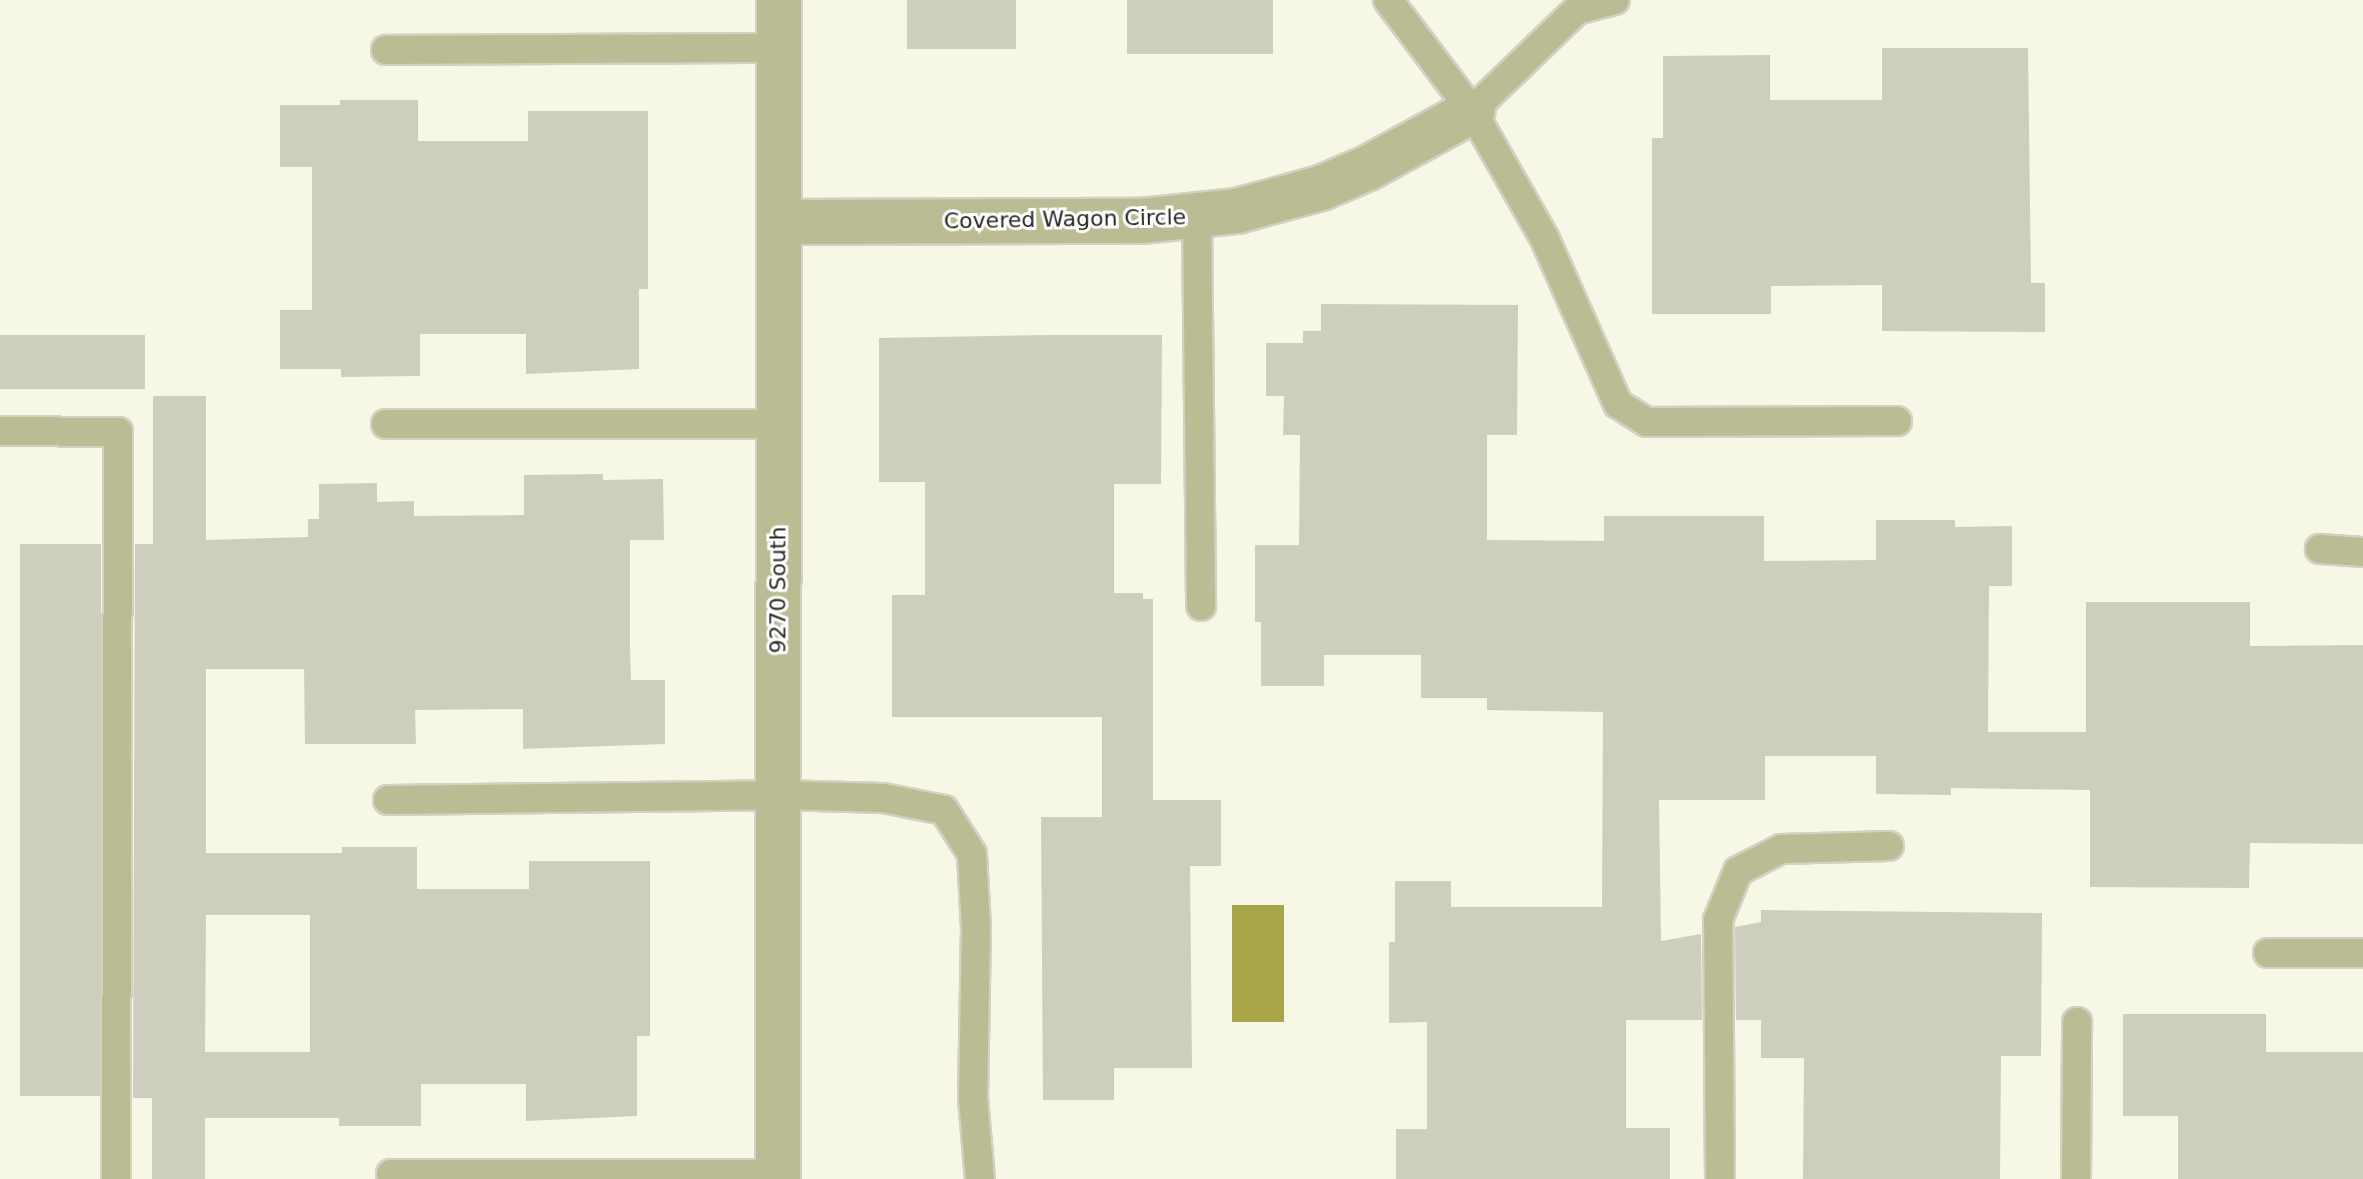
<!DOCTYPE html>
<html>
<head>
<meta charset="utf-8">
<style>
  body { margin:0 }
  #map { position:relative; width:2363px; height:1179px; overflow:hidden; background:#f7f7e6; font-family:"DejaVu Sans",sans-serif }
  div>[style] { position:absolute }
  .water>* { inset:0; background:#a8a649; transform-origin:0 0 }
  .building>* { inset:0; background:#cecebe; transform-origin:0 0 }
  .roads { filter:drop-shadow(2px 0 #d2d2c3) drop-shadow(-2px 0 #d2d2c3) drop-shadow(0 2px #d2d2c3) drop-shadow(0 -2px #d2d2c3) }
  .service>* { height:28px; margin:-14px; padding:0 14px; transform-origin:14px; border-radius:14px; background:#bbbb94 }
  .minor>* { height:44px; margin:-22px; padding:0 22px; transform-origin:22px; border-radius:22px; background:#bbbb94 }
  span { translate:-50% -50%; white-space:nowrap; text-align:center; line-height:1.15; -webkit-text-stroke:6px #fff; paint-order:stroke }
  .street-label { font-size:22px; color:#282822 }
</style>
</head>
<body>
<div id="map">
  <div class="water">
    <i style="left:1232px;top:905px;width:52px;height:117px"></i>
  </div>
  <div class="building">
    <i style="left:907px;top:0;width:109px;height:49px"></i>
    <i style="left:1127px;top:0;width:146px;height:54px"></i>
    <i style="clip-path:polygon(1882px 48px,2028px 48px,2031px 283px,2045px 283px,2045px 332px,1882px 331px,1882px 285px,1771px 286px,1771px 314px,1652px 314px,1652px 138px,1663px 138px,1663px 56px,1770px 55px,1770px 100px,1882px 100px)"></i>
    <i style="clip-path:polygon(340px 100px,418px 100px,418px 141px,528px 141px,528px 111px,648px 111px,648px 289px,639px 289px,639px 369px,526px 374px,526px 334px,420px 334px,420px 376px,341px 377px,341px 369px,280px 369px,280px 310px,312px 310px,312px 167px,280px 167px,280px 105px,340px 105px)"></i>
    <i style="clip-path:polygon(1321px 304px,1518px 305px,1517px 435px,1487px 435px,1487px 540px,1604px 541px,1604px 516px,1764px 516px,1764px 561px,1876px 560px,1876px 520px,1955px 520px,1955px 527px,2012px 526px,2012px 586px,1989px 586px,1988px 732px,2086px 732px,2086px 602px,2250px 602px,2250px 646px,2363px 645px,2363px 844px,2250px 843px,2249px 888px,2090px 887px,2090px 790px,1951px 788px,1951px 795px,1876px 794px,1876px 756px,1765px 756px,1765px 800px,1659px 800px,1661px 941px,1701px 934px,1702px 1020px,1626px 1020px,1626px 1128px,1670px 1128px,1670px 1179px,1396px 1179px,1396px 1129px,1427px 1129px,1427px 1022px,1389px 1023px,1389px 942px,1395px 942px,1395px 881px,1451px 881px,1451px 907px,1602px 907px,1603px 712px,1487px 710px,1487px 698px,1421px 698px,1421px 655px,1324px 655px,1324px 686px,1261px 686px,1261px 622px,1255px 622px,1255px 545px,1299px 545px,1300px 435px,1283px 435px,1284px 396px,1266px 396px,1266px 343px,1303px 343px,1303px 331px,1321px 331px)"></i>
    <i style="left:0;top:335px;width:145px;height:54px"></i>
    <i style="clip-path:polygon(1050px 335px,1162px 335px,1161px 484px,1114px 484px,1114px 593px,1143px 593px,1143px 599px,1153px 599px,1153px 800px,1221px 800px,1221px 866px,1190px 866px,1192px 1068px,1114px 1068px,1114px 1100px,1043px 1100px,1041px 817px,1102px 817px,1102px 717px,892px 717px,892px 595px,925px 595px,925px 482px,879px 482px,879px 338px)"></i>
    <i style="clip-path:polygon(evenodd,153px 396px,206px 396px,206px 540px,308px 537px,308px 519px,319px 519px,319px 484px,377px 483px,377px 502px,414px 501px,414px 516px,524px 515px,524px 475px,603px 474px,603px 480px,663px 479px,664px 540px,630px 540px,630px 648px,631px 680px,665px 680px,665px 744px,523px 749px,523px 709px,415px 710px,416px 744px,305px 744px,304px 669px,206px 669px,206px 853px,342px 853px,342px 847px,417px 847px,417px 889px,529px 889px,529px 861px,650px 861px,650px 1036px,637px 1036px,637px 1116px,526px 1121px,526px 1084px,421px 1084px,421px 1126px,339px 1126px,339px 1118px,205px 1118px,205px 1179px,152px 1179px,152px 1098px,133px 1098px,135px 544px,153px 544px,153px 396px,206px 915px,310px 915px,310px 1052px,205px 1052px,206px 915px)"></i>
    <i style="left:20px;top:544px;width:81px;height:552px"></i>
    <i style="clip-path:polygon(1761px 910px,2042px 913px,2041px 1056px,2001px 1056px,2000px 1179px,1803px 1179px,1804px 1058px,1761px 1058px,1761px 1020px,1736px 1020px,1735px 927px,1761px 922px)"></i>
    <i style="clip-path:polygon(2123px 1014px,2266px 1014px,2266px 1052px,2363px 1052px,2363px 1179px,2178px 1179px,2178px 1116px,2123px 1116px)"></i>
  </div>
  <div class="roads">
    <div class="service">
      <i style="left:1388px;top:0;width:139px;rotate:52.9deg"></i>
      <i style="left:1472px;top:111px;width:145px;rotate:60.3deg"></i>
      <i style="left:1544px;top:237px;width:183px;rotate:66.1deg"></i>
      <i style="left:1618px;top:404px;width:34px;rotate:32deg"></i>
      <i style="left:1647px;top:422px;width:250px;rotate:-0.2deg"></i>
      <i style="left:386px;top:50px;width:393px;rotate:-0.3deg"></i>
      <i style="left:1472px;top:111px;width:146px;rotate:-43.9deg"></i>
      <i style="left:1577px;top:10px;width:39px;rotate:-15deg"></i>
      <i style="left:1197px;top:216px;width:390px;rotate:89.4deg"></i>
      <i style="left:386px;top:424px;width:392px"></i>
      <i style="left:0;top:431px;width:118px;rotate:0.5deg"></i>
      <i style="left:118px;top:432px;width:747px;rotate:90.15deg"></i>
      <i style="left:2320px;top:549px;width:43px;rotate:4deg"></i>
      <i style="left:388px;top:800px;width:390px;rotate:-0.7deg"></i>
      <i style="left:778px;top:795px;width:105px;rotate:1.6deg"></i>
      <i style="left:883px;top:798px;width:62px;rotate:11.1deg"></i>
      <i style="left:944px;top:810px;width:52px;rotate:57.5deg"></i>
      <i style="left:972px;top:854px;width:74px;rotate:86.9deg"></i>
      <i style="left:976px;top:928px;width:170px;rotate:91deg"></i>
      <i style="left:973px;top:1098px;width:81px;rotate:85.1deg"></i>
      <i style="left:2268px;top:953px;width:95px"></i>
      <i style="left:391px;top:1174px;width:386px"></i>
      <i style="left:1720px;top:1179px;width:259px;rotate:-90.4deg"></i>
      <i style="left:1718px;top:920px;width:53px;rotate:-67.8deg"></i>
      <i style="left:1738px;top:871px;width:48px;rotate:-27.1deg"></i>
      <i style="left:1781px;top:849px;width:108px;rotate:-1.6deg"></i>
      <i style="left:2076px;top:1179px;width:157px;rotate:-89.6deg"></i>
    </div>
    <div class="minor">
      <i style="left:779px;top:222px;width:363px;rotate:-0.2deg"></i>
      <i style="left:1142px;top:221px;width:96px;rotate:-6deg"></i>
      <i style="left:1237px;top:211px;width:87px;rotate:-15.3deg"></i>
      <i style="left:1321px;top:188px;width:51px;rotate:-23.1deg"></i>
      <i style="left:1368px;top:168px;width:119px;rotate:-28.7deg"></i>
      <i style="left:778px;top:1179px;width:1179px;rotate:-89.95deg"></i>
    </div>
  </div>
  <div class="street-label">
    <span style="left:1065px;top:219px;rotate:-1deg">Covered Wagon Circle</span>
    <span style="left:778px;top:590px;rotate:-90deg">9270 South</span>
  </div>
</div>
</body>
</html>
